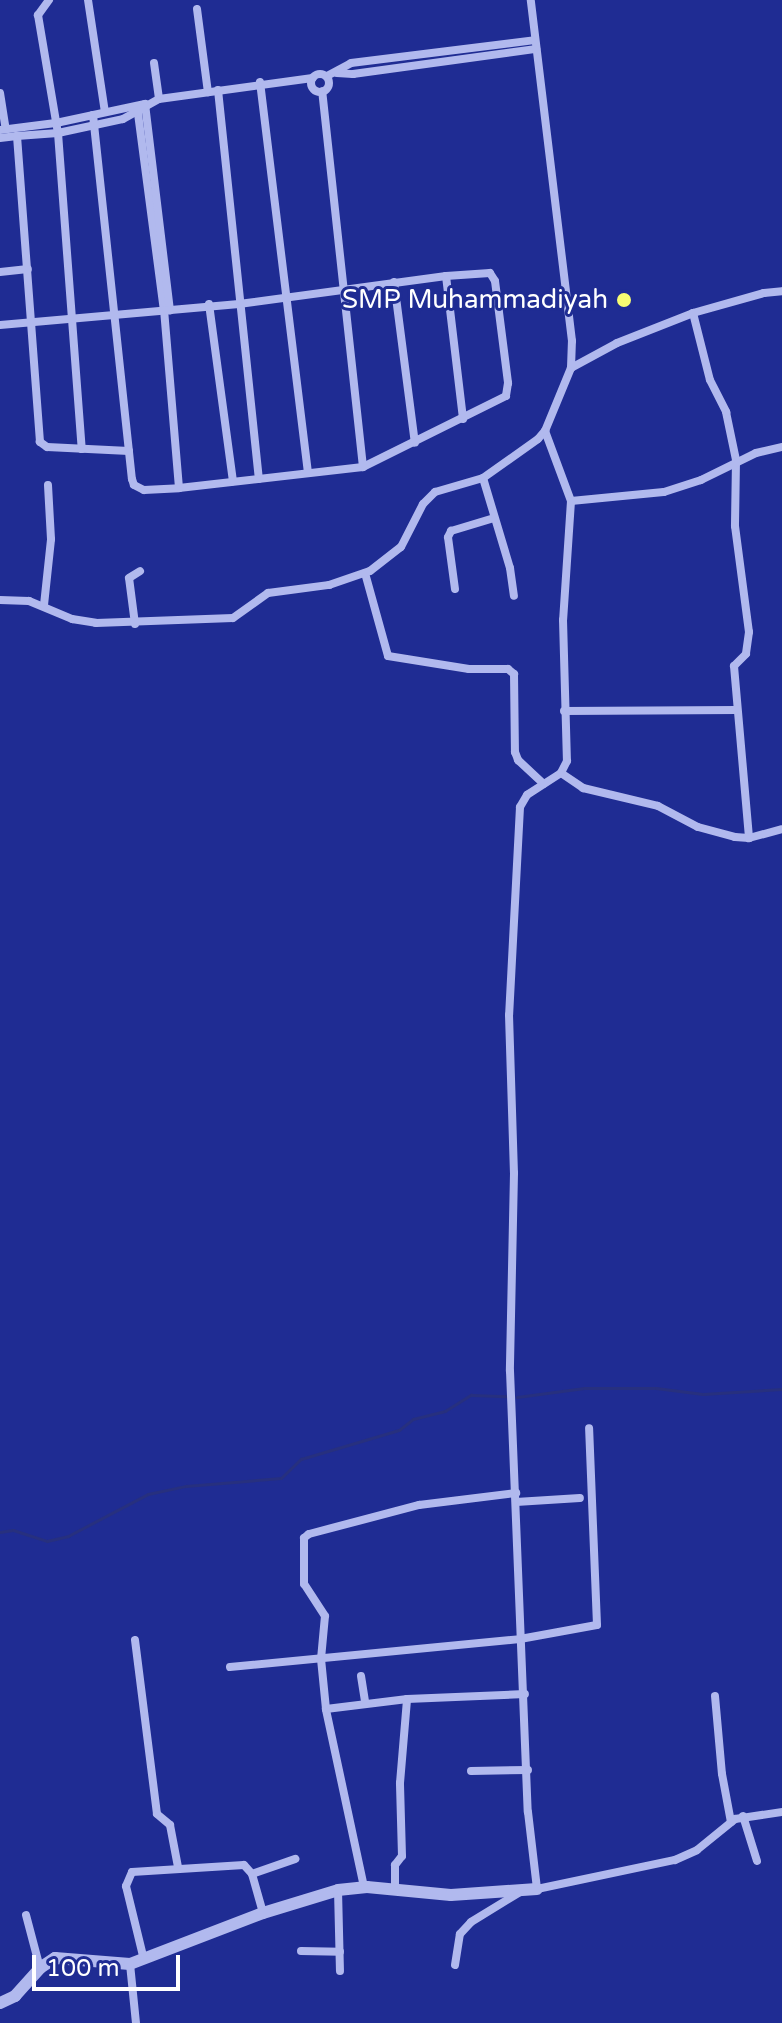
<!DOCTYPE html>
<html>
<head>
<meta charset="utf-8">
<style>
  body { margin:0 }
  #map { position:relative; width:782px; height:2023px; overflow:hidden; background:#1f2c93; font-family:"Varela Round",sans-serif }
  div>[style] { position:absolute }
  .stream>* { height:3px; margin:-1.5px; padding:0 1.5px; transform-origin:1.5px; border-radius:1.5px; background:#27307f }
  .minor>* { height:8px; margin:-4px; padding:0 4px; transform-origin:4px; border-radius:4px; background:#b1b9ee }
  .minor>.ring { margin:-4px; padding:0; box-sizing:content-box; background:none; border:8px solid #b1b9ee; border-radius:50% }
  .tertiary>* { height:12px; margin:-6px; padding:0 6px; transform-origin:6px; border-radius:6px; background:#b1b9ee }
  .dots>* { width:22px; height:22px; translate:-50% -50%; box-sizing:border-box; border:4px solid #1f2c93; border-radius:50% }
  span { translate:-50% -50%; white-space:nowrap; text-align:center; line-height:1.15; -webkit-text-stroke:6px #1f2c93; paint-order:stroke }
  .poi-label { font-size:26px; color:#fff }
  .right { translate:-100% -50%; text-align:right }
  .scale { position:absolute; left:32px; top:1955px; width:148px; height:36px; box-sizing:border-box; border:4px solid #fff; border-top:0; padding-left:10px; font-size:24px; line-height:28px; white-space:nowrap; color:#fff; -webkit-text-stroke:6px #1f2c93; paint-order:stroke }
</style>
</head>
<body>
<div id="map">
  <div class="stream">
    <i style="left:517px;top:1397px;width:68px;rotate:-7.7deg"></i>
    <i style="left:584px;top:1388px;width:72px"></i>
    <i style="left:656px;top:1388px;width:47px;rotate:7.3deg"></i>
    <i style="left:703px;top:1394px;width:79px;rotate:-3.6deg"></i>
    <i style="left:0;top:1532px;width:13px;rotate:-9deg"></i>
    <i style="left:13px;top:1530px;width:36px;rotate:18deg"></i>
    <i style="left:47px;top:1541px;width:22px;rotate:-13deg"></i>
    <i style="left:68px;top:1536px;width:90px;rotate:-27.7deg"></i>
    <i style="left:148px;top:1494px;width:39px;rotate:-12deg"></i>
    <i style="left:186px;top:1486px;width:95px;rotate:-4.8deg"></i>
    <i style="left:281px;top:1478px;width:28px;rotate:-44deg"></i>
    <i style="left:301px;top:1459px;width:102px;rotate:-16.5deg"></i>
    <i style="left:399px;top:1430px;width:18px;rotate:-38deg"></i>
    <i style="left:413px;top:1419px;width:33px;rotate:-14deg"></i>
    <i style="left:445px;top:1411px;width:31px;rotate:-32deg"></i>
    <i style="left:471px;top:1395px;width:36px;rotate:2deg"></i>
  </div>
  <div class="minor">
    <i style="left:49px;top:0;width:19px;rotate:126deg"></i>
    <i style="left:38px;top:15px;width:120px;rotate:80.4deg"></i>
    <i style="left:58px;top:133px;width:317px;rotate:85.7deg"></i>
    <i style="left:88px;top:0;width:113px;rotate:81.4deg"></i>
    <i style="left:197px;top:9px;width:84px;rotate:82.5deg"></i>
    <i style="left:154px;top:63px;width:36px;rotate:82deg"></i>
    <i style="left:337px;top:73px;width:16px;rotate:4deg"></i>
    <i style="left:353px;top:74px;width:185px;rotate:-7.8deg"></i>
    <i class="ring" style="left:311px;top:74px;width:10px;height:10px"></i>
    <i style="left:327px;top:76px;width:27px;rotate:-28deg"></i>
    <i style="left:351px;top:63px;width:185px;rotate:-7.1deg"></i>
    <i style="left:260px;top:82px;width:393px;rotate:83deg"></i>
    <i style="left:218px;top:90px;width:391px;rotate:84deg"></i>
    <i style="left:0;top:93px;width:36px;rotate:81deg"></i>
    <i style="left:93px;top:115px;width:366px;rotate:83.9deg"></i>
    <i style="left:132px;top:479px;width:6px;rotate:72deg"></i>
    <i style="left:134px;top:485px;width:11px;rotate:27deg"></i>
    <i style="left:144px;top:490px;width:35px;rotate:-3deg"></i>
    <i style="left:179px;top:488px;width:178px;rotate:-94.8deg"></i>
    <i style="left:164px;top:311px;width:200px;rotate:-97.5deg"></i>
    <i style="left:0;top:130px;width:56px;rotate:-7.1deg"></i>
    <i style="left:56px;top:123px;width:91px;rotate:-12.1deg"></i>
    <i style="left:145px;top:104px;width:208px;rotate:83.1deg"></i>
    <i style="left:0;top:138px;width:17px;rotate:-7deg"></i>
    <i style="left:0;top:272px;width:28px;rotate:-6deg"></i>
    <i style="left:446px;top:276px;width:144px;rotate:83.2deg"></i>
    <i style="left:394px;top:282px;width:162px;rotate:82.6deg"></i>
    <i style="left:209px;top:304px;width:179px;rotate:82.3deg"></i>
    <i style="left:693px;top:313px;width:69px;rotate:75.8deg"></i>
    <i style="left:710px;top:380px;width:36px;rotate:63deg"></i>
    <i style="left:726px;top:412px;width:49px;rotate:78.2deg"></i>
    <i style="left:736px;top:460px;width:66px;rotate:90.9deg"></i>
    <i style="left:735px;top:526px;width:107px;rotate:82.5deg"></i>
    <i style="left:749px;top:632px;width:22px;rotate:98deg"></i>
    <i style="left:746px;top:654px;width:17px;rotate:135deg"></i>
    <i style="left:734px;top:666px;width:173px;rotate:85deg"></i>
    <i style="left:0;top:325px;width:240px;rotate:-5deg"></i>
    <i style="left:239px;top:304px;width:209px;rotate:-7.7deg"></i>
    <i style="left:446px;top:276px;width:44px;rotate:-3.9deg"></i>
    <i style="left:490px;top:273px;width:9px;rotate:58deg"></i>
    <i style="left:495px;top:281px;width:103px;rotate:82.7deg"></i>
    <i style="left:508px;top:383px;width:13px;rotate:99deg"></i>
    <i style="left:506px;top:396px;width:160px;rotate:153.6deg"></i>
    <i style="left:571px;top:368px;width:52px;rotate:-28.5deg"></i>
    <i style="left:617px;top:343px;width:82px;rotate:-21.5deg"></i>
    <i style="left:693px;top:313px;width:74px;rotate:-15.7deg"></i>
    <i style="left:764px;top:293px;width:18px;rotate:-6deg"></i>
    <i style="left:545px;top:431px;width:75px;rotate:69.6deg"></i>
    <i style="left:571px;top:501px;width:119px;rotate:93.8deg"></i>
    <i style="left:563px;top:620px;width:141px;rotate:88.4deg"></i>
    <i style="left:567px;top:761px;width:13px;rotate:117deg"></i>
    <i style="left:561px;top:773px;width:40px;rotate:147.1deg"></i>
    <i style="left:527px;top:795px;width:14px;rotate:120deg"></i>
    <i style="left:520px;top:807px;width:208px;rotate:93deg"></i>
    <i style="left:509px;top:1015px;width:158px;rotate:88.2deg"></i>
    <i style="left:514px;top:1173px;width:198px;rotate:91.2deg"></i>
    <i style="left:510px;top:1371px;width:441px;rotate:87.7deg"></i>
    <i style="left:528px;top:1812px;width:78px;rotate:83.3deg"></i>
    <i style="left:537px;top:1889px;width:141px;rotate:-11.9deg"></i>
    <i style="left:675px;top:1860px;width:24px;rotate:-24deg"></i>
    <i style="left:697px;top:1850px;width:49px;rotate:-39.2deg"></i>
    <i style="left:735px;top:1819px;width:48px;rotate:-8.5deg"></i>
    <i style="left:129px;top:451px;width:82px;rotate:-177.2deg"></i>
    <i style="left:47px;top:447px;width:9px;rotate:-144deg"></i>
    <i style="left:40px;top:442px;width:307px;rotate:-94.3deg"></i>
    <i style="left:17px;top:136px;width:41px;rotate:-4.2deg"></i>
    <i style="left:58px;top:133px;width:66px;rotate:-12.2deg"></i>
    <i style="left:123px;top:119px;width:41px;rotate:-29.1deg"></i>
    <i style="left:159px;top:99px;width:155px;rotate:-7.8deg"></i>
    <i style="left:483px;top:478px;width:94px;rotate:73.3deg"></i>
    <i style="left:510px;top:568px;width:28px;rotate:82deg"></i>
    <i style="left:179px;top:488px;width:185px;rotate:-6.5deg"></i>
    <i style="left:363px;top:467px;width:378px;rotate:-96.2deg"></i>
    <i style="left:571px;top:501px;width:93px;rotate:-5.5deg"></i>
    <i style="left:664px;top:492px;width:39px;rotate:-18deg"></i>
    <i style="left:701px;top:480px;width:61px;rotate:-26.1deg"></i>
    <i style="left:756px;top:453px;width:27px;rotate:-13deg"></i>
    <i style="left:365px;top:573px;width:86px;rotate:74.5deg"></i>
    <i style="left:388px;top:656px;width:82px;rotate:9.1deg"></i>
    <i style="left:469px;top:669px;width:39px"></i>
    <i style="left:508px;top:669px;width:8px;rotate:40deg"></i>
    <i style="left:514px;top:674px;width:78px;rotate:89.3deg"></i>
    <i style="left:515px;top:752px;width:9px;rotate:69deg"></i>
    <i style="left:518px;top:760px;width:35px;rotate:43deg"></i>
    <i style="left:455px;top:589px;width:52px;rotate:-97.7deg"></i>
    <i style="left:448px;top:537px;width:7px;rotate:-63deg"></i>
    <i style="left:451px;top:531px;width:45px;rotate:-16.8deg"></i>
    <i style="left:0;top:600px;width:29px;rotate:2deg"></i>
    <i style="left:29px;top:601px;width:47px;rotate:22.7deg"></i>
    <i style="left:72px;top:619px;width:24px;rotate:9deg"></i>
    <i style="left:96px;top:623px;width:137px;rotate:-2.1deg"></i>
    <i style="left:233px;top:618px;width:43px;rotate:-35.5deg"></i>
    <i style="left:268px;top:593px;width:62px;rotate:-7.5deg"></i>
    <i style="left:329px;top:585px;width:43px;rotate:-18.9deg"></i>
    <i style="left:370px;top:571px;width:39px;rotate:-38deg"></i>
    <i style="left:401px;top:547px;width:48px;rotate:-62.9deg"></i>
    <i style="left:423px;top:504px;width:17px;rotate:-45deg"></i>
    <i style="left:435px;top:492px;width:50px;rotate:-16.3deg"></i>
    <i style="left:483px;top:478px;width:67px;rotate:-35.3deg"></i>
    <i style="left:538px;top:439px;width:11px;rotate:-49deg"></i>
    <i style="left:545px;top:431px;width:68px;rotate:-67.6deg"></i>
    <i style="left:571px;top:368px;width:27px;rotate:-88deg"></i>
    <i style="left:572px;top:341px;width:343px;rotate:-96.9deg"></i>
    <i style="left:44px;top:605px;width:66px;rotate:-83.9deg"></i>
    <i style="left:51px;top:539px;width:54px;rotate:-93.2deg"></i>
    <i style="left:135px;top:624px;width:46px;rotate:-97.4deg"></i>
    <i style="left:129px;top:578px;width:13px;rotate:-32deg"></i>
    <i style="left:564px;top:711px;width:173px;rotate:-0.3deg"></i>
    <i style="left:561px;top:773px;width:27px;rotate:34deg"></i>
    <i style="left:583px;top:788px;width:77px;rotate:13.5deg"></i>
    <i style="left:658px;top:806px;width:45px;rotate:27.7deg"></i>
    <i style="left:698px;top:827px;width:38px;rotate:15deg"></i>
    <i style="left:735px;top:837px;width:14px;rotate:4deg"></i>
    <i style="left:749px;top:838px;width:34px;rotate:-15deg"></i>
    <i style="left:516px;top:1502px;width:64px;rotate:-3.6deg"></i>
    <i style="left:135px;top:1640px;width:175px;rotate:82.8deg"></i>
    <i style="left:157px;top:1814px;width:17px;rotate:40deg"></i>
    <i style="left:170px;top:1825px;width:43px;rotate:79.2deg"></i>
    <i style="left:230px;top:1667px;width:291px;rotate:-5.5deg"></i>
    <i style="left:520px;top:1639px;width:78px;rotate:-10.3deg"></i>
    <i style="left:597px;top:1625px;width:197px;rotate:-92.3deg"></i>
    <i style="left:361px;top:1676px;width:26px;rotate:81deg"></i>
    <i style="left:715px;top:1696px;width:78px;rotate:84.9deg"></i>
    <i style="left:722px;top:1774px;width:49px;rotate:79.4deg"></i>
    <i style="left:326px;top:1709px;width:82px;rotate:-7deg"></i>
    <i style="left:407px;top:1699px;width:118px;rotate:-2.4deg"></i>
    <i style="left:471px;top:1771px;width:57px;rotate:-1deg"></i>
    <i style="left:743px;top:1816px;width:47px;rotate:72.7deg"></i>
    <i style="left:252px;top:1874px;width:46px;rotate:-19.2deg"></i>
    <i style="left:364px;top:1887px;width:182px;rotate:-102.1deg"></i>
    <i style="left:326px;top:1709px;width:50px;rotate:-95.7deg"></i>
    <i style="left:321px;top:1659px;width:43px;rotate:-84.7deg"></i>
    <i style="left:325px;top:1616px;width:38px;rotate:-123deg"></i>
    <i style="left:304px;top:1584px;width:46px;rotate:-90deg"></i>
    <i style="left:304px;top:1538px;width:6px;rotate:-39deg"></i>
    <i style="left:309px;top:1534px;width:114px;rotate:-14.8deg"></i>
    <i style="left:419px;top:1505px;width:98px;rotate:-7.1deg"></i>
    <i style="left:338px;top:1890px;width:81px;rotate:88.6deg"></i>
    <i style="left:395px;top:1891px;width:26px;rotate:-90deg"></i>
    <i style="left:395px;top:1865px;width:11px;rotate:-52deg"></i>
    <i style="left:402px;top:1856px;width:73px;rotate:-91.6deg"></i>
    <i style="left:400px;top:1783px;width:84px;rotate:-85.2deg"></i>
    <i style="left:26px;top:1915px;width:55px;rotate:75.2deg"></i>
    <i style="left:301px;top:1951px;width:39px;rotate:1deg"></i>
    <i style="left:144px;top:1960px;width:76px;rotate:-103.7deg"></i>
    <i style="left:126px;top:1886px;width:15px;rotate:-67deg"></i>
    <i style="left:132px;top:1872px;width:112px;rotate:-3.6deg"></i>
    <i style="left:244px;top:1865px;width:12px;rotate:48deg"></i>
    <i style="left:252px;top:1874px;width:41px;rotate:74.2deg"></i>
    <i style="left:130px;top:1964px;width:59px;rotate:84.2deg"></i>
    <i style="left:455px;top:1965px;width:31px;rotate:-81deg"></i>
    <i style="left:460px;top:1934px;width:16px;rotate:-47deg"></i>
    <i style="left:471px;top:1922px;width:57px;rotate:-31.5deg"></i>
  </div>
  <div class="tertiary">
    <i style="left:0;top:2003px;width:17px;rotate:-25deg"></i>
    <i style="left:15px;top:1996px;width:38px;rotate:-48deg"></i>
    <i style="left:40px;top:1968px;width:18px;rotate:-34deg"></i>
    <i style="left:55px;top:1958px;width:75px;rotate:4.6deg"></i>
    <i style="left:130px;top:1964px;width:142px;rotate:-21deg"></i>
    <i style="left:263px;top:1913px;width:78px;rotate:-17deg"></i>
    <i style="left:338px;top:1890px;width:29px;rotate:-6deg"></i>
    <i style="left:367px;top:1887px;width:84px;rotate:5.4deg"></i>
    <i style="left:451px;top:1895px;width:86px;rotate:-4deg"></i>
  </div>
  <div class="dots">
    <i style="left:624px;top:300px;background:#f7fc72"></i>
  </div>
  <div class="poi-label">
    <span class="right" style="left:608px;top:300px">SMP Muhammadiyah</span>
  </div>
  <div class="scale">100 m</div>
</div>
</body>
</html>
